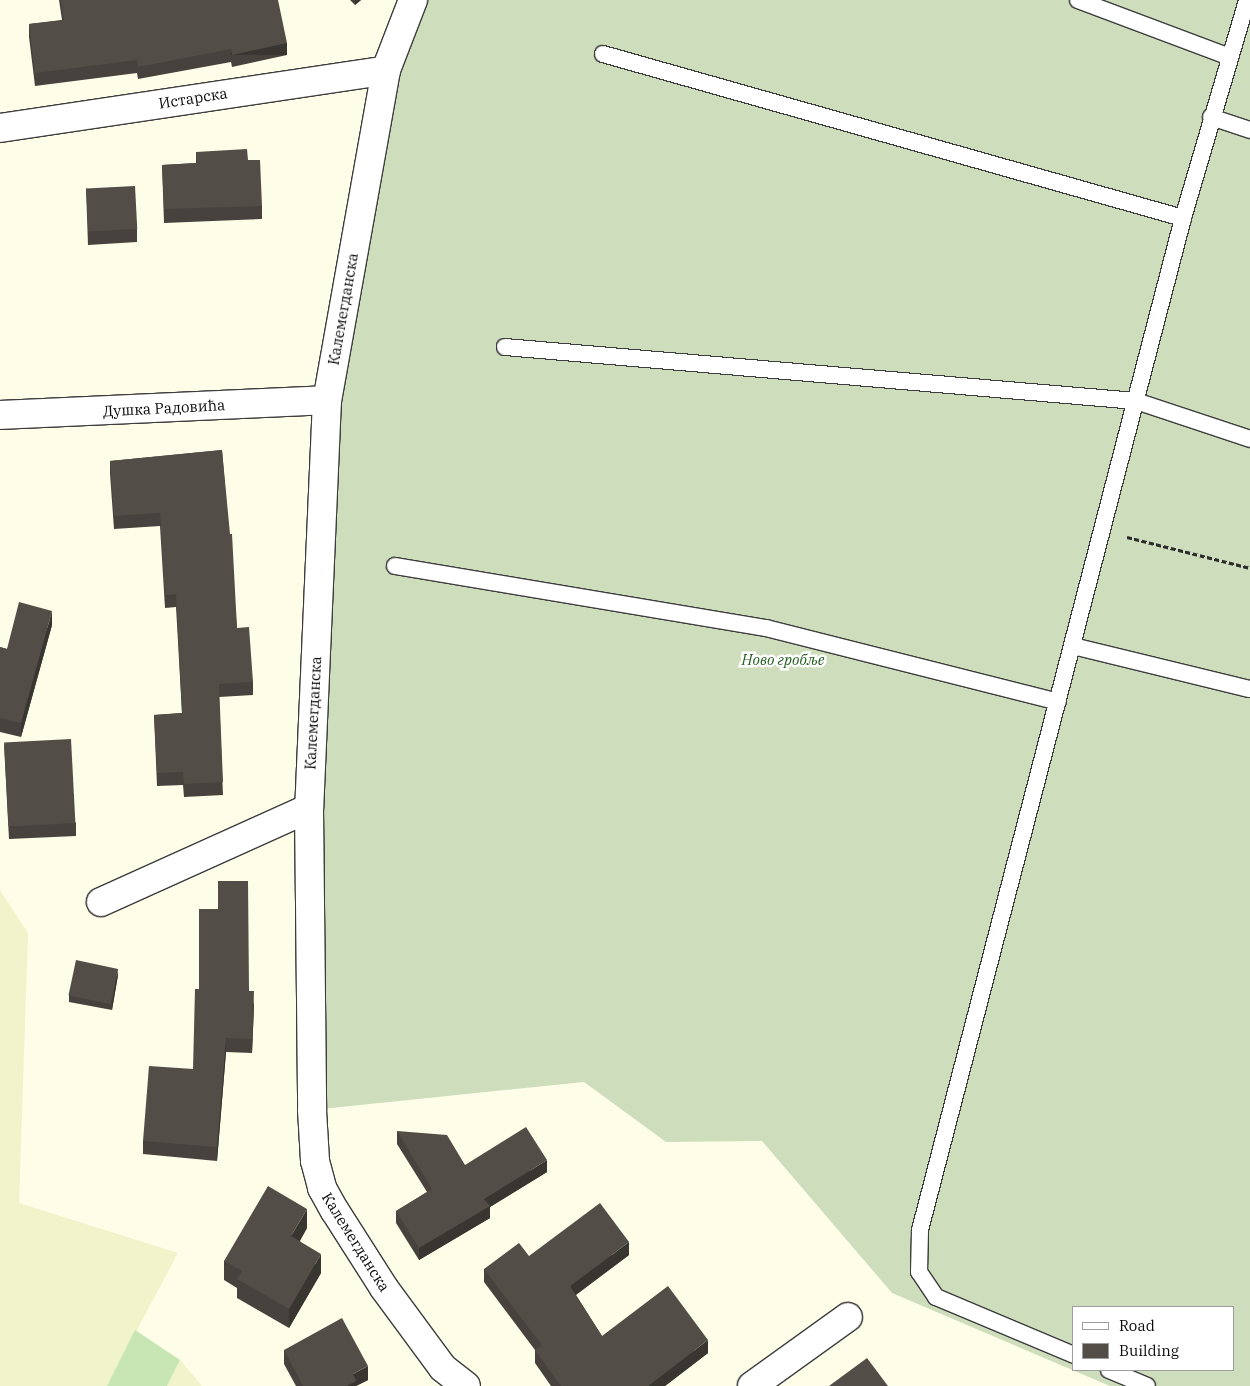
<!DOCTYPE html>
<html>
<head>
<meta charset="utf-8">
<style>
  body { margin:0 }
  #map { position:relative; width:1250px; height:1386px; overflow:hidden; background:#fefde8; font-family:"IBM Plex Serif",serif }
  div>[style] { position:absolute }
  .farmland>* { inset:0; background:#f1f3ca }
  .green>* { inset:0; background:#c8e6b4 }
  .cemetery>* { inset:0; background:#cedebc }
  .path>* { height:3px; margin-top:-1.5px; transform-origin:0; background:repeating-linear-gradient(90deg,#2c2c2c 0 5px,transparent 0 7.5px) }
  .roads { filter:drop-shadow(1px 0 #3d3d3d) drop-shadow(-1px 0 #3d3d3d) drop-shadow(0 1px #3d3d3d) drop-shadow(0 -1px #3d3d3d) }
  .lane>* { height:16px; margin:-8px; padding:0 8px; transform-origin:8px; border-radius:8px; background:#fff }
  .street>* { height:28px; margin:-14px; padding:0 14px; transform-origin:14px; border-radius:14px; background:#fff }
  .wall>* { inset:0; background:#47423d }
  .shaded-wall>* { inset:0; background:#393632; transform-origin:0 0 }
  .building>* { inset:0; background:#524d47; transform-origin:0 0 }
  span { translate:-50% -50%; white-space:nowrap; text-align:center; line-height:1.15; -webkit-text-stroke:5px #fff; paint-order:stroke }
  .street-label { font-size:15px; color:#0a0a0a }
  .park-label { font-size:15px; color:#235f1e; font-style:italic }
  .legend { position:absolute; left:1072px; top:1306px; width:162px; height:65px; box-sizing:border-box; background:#fff; border:1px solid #9d9d9d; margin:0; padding:6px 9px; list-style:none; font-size:15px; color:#0a0a0a }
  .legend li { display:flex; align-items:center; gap:10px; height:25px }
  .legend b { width:25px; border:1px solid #9d9d9d }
</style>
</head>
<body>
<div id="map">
  <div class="farmland">
    <i style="clip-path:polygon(0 890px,28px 933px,19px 1203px,178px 1253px,107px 1386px,0 1386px)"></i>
    <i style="clip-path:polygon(180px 1360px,202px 1386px,167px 1386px)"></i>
  </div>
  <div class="green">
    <i style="clip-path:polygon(135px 1330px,180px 1360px,167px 1386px,107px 1386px)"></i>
  </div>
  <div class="cemetery">
    <i style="clip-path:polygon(evenodd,413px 0,1250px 0,1250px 1386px,1110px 1386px,892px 1293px,762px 1141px,666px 1142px,584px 1082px,312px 1110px,327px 400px,413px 0,1074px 1307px,1234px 1307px,1234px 1370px,1074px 1370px,1074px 1307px)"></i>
  </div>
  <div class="path">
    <i style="left:1127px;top:537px;width:127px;rotate:14.1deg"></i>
  </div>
  <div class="roads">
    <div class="lane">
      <i style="left:1078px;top:0;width:162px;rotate:20.6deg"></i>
      <i style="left:603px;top:54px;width:603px;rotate:15.79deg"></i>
      <i style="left:1211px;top:117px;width:41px;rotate:18.4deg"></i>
      <i style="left:505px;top:347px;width:633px;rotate:4.89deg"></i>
      <i style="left:1136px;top:401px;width:120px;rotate:18.4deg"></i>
      <i style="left:395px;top:566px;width:376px;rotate:9.5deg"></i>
      <i style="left:766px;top:628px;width:301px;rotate:14.2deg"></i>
      <i style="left:1073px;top:646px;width:182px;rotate:13.7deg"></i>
      <i style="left:1074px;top:1355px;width:150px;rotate:-157.2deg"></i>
      <i style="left:936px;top:1297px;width:30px;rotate:-124deg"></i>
      <i style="left:919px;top:1272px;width:42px;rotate:-88.6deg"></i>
      <i style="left:920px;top:1230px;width:1046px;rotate:-75.43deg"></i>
      <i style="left:1183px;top:218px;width:227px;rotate:-73.6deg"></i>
      <i style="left:1109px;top:1370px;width:41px;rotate:22.8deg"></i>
    </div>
    <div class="street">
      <i style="left:413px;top:0;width:75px;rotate:111.1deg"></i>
      <i style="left:386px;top:70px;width:335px;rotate:100.1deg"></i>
      <i style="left:327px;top:400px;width:408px;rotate:92.5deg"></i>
      <i style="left:309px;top:808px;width:302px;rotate:89.4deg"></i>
      <i style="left:312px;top:1110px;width:51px;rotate:86.6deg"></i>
      <i style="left:315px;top:1161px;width:28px;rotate:75deg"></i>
      <i style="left:322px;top:1188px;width:26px;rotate:61deg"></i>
      <i style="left:335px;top:1211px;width:91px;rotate:57.5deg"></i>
      <i style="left:384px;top:1288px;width:99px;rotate:53.6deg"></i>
      <i style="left:443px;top:1368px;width:29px;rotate:38deg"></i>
      <i style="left:0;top:128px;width:390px;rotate:-8.5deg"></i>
      <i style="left:0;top:415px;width:327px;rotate:-2.6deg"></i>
      <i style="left:101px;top:902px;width:228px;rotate:-24.3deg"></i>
      <i style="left:752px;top:1386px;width:118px;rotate:-35.7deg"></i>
    </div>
  </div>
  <div class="wall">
    <i style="clip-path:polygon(59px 0,93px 0,287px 55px,232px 67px,231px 62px,138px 79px,137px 73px,35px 86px,29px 37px,29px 24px,62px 20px)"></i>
    <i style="clip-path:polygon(350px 0,361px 0,355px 5px)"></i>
    <i style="clip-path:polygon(196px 152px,248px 160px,262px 206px,262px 219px,164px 223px,162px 165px,196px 163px)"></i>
    <i style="clip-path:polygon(86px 188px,137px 229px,137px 242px,88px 245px)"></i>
    <i style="clip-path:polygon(222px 450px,237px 628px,253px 682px,253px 695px,219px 697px,223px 795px,184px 797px,183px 785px,157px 786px,154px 715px,182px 713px,176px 607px,165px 608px,160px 526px,114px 529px,110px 474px,110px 461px)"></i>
    <i style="clip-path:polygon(52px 625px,21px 737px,0 732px,0 647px,7px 649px)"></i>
    <i style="clip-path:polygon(4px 744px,76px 823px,76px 836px,9px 839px)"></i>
    <i style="clip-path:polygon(118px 975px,112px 1010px,69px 1002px,69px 995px)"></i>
    <i style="clip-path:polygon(249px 991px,254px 1005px,252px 1053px,226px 1052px,217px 1161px,143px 1154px,143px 1141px,193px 1069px)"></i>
    <i style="clip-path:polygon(397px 1131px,465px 1165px,547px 1172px,490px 1207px,490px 1218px,419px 1260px,396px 1223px,396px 1211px,427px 1192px,397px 1144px)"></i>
    <i style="clip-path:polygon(307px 1228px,300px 1241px,321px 1273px,289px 1328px,237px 1298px,237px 1288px,224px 1280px,224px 1261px)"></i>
    <i style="clip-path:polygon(629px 1255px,576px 1295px,602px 1336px,708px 1353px,665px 1386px,551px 1386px,535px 1363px,535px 1350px,484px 1282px,484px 1269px,529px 1256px)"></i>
    <i style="clip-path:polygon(284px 1350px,368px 1380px,356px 1386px,296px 1386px,284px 1364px)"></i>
  </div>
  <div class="shaded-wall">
    <i style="clip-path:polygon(355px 0,361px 0,355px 5px)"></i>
    <i style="left:287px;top:43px;width:12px;height:56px;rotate:90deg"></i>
    <i style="clip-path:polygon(52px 611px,52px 625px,21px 737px,21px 723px)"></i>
    <i style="clip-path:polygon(118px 969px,118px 975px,112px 1010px,112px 1003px)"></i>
    <i style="clip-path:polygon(254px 991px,254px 1005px,252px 1053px,252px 1039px)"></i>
    <i style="clip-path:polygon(226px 1038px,226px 1052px,217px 1161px,217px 1147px)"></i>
    <i style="clip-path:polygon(547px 1160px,547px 1172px,490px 1207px,490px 1218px,419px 1260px,419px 1248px,484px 1199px)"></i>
    <i style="clip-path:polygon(307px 1209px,307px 1228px,291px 1255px,291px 1236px)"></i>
    <i style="clip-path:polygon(629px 1242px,629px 1255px,570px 1299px,570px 1286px)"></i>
    <i style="clip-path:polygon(321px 1254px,321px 1273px,289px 1328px,289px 1309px)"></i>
    <i style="clip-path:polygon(708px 1340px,708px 1353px,665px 1386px,648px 1386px)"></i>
    <i style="clip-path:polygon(368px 1366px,368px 1380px,356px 1386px,347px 1386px,353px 1374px)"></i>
  </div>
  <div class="building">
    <i style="clip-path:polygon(61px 0,278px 0,287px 43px,232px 55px,231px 49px,138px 67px,137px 60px,35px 73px,29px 24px,64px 20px)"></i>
    <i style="clip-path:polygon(247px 149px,248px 160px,260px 160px,262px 206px,164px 209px,162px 165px,197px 163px,196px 152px)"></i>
    <i style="left:135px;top:186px;width:43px;height:49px;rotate:87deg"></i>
    <i style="clip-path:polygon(222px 450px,230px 534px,232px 534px,237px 628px,249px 627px,253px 682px,219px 684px,223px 782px,184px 784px,183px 772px,157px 773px,154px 715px,182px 713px,176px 594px,165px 595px,160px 513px,114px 516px,110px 461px)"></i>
    <i style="clip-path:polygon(19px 602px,52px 611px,21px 723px,0 718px,0 647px,7px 649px)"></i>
    <i style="left:71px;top:739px;width:84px;height:67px;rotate:87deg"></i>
    <i style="clip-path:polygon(218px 881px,248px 881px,249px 991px,254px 991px,252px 1039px,226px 1038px,217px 1147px,143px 1141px,149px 1066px,193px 1069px,195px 989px,199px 989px,199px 909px,218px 909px)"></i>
    <i style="left:76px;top:960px;width:43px;height:36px;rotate:12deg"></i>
    <i style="clip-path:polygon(526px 1127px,547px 1160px,484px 1199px,490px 1206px,419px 1248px,396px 1211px,432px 1189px,397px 1131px,447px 1135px,465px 1165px)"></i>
    <i style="clip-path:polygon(268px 1186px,307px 1209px,291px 1236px,321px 1254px,289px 1309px,237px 1279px,242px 1271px,224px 1261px)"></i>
    <i style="clip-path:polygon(600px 1203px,629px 1242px,570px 1286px,602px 1336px,668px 1286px,708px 1340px,648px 1386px,561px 1386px,535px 1350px,542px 1345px,484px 1269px,519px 1243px,529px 1256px)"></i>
    <i style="clip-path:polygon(342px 1318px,368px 1366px,353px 1374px,356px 1381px,347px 1386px,303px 1386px,284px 1350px)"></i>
    <i style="clip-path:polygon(867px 1358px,888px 1386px,829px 1386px)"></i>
  </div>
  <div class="street-label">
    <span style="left:193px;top:98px;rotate:-9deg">Истарска</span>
    <span style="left:343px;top:309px;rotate:-80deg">Калемегданска</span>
    <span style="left:164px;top:408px;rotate:-3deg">Душка Радовића</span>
    <span style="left:313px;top:713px;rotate:-87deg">Калемегданска</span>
    <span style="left:356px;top:1242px;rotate:58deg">Калемегданска</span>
  </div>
  <div class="park-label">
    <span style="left:783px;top:660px">Ново гробље</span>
  </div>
  <ul class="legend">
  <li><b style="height:6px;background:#fff"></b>Road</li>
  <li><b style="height:14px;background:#524d47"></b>Building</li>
  </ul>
</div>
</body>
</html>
